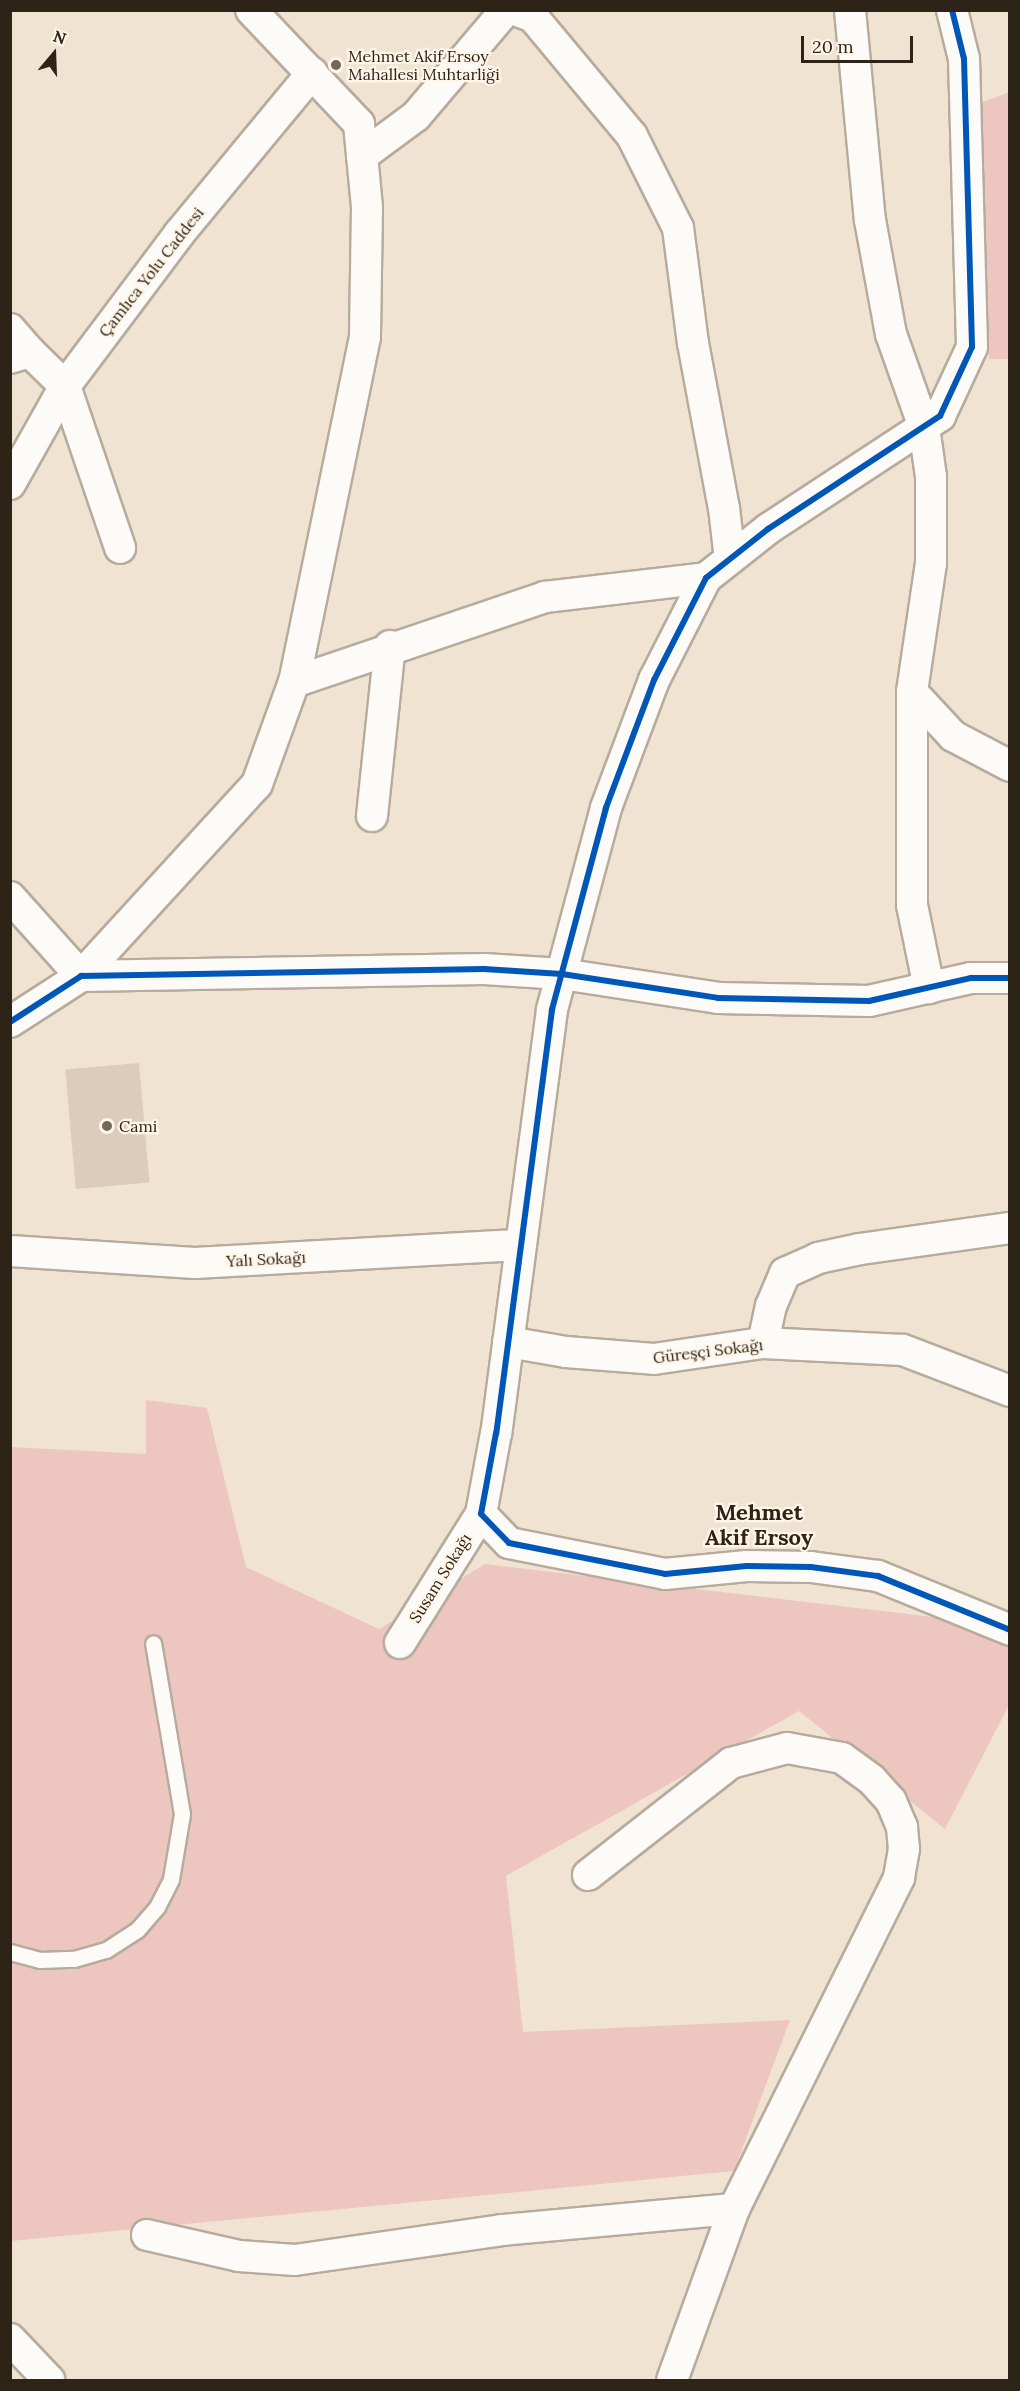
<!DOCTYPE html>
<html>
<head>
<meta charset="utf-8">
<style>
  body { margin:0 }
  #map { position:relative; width:1020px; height:2391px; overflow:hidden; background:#f1e3d1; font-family:Lora,serif }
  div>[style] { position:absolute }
  .green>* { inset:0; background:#edc6c0 }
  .building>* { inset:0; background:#ddcbbc; transform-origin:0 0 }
  .roads { filter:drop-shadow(2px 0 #b6ab9d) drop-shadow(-2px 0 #b6ab9d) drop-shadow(0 2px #b6ab9d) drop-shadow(0 -2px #b6ab9d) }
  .lane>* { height:15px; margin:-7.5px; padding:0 7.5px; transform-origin:7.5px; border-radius:7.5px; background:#fdfbf8 }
  .street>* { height:30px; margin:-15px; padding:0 15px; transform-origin:15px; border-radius:15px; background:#fdfbf8 }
  .cycleway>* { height:6px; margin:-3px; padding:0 3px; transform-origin:3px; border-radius:3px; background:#0057b8 }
  .dots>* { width:16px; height:16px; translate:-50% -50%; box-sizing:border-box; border:3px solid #fff5e8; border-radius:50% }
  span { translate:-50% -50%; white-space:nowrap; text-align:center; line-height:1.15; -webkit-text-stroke:4.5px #fff5e8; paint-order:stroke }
  .poi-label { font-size:16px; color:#2d2417 }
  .left { translate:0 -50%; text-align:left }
  .street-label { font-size:16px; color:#2d2417 }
  .district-label { font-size:22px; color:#2d2417; font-weight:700 }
  .frame { position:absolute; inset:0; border:12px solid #2d2417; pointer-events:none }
  .north { position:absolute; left:24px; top:24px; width:60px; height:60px; -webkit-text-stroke:4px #fff5e8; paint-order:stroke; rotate:19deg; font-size:16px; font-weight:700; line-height:24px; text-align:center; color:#2d2417 }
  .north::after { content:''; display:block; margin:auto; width:21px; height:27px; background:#2d2417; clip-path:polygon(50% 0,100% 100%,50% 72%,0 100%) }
  .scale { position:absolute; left:801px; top:36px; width:112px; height:27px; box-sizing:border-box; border:3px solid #2d2417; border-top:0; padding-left:8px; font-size:18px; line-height:21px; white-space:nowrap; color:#2d2417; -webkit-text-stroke:4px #fff5e8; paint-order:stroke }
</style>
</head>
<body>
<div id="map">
  <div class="green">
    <i style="clip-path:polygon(1009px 92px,1009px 359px,989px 359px,976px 105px)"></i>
    <i style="clip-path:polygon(146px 1400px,207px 1408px,246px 1567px,379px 1629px,485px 1564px,1009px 1626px,1009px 1705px,945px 1829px,799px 1711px,506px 1876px,523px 2032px,790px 2020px,734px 2171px,11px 2241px,11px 1447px,146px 1454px)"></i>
  </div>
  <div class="building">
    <i style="left:139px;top:1063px;width:120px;height:74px;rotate:85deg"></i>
  </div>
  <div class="roads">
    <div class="lane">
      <i style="left:10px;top:1952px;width:31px;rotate:15deg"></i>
      <i style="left:40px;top:1960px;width:34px;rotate:-2deg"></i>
      <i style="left:74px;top:1959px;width:33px;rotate:-16deg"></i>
      <i style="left:106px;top:1950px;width:37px;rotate:-33deg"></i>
      <i style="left:137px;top:1930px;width:30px;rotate:-49deg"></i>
      <i style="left:157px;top:1907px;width:31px;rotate:-63deg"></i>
      <i style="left:171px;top:1879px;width:66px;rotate:-80.4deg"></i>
      <i style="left:182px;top:1814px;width:173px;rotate:-99.6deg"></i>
    </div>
    <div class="street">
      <i style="left:251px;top:10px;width:157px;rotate:46.5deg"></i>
      <i style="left:359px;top:124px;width:83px;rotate:84.5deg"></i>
      <i style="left:367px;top:207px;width:130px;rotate:90.9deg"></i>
      <i style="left:365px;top:337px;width:352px;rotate:101.6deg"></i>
      <i style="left:515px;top:10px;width:19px;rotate:21deg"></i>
      <i style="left:533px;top:17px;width:155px;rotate:50.2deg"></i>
      <i style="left:632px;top:136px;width:103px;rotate:63.4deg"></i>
      <i style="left:678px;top:228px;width:116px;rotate:82.6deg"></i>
      <i style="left:693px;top:343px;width:168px;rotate:79.4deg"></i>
      <i style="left:724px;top:508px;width:51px;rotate:83.3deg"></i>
      <i style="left:850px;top:10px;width:211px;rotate:84.6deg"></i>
      <i style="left:870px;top:220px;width:116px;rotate:79.6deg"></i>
      <i style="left:891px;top:334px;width:99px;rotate:70.5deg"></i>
      <i style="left:924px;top:427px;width:50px;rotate:82deg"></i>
      <i style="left:931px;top:477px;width:86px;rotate:90deg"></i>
      <i style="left:931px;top:563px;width:130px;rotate:98.4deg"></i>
      <i style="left:912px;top:692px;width:213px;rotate:90deg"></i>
      <i style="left:912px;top:905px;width:85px;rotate:78.4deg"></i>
      <i style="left:952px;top:10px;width:50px;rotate:76.2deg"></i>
      <i style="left:964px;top:59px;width:288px;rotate:88.4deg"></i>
      <i style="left:972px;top:347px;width:76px;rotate:114.9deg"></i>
      <i style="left:940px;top:416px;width:206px;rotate:146.7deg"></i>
      <i style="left:768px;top:529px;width:79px;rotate:141.7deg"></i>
      <i style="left:706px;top:578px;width:114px;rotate:117deg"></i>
      <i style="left:654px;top:680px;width:137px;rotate:110.6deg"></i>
      <i style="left:606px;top:808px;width:209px;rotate:105deg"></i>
      <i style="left:552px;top:1010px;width:427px;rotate:97.5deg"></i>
      <i style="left:496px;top:1433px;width:82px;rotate:100.5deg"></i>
      <i style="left:481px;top:1514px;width:40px;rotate:46deg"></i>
      <i style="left:509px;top:1543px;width:159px;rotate:11.2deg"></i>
      <i style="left:665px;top:1574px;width:82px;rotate:-5.6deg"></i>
      <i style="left:747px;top:1566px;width:64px;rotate:0.9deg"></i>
      <i style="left:811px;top:1567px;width:68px;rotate:7.7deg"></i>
      <i style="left:878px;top:1576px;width:143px;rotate:22.2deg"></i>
      <i style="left:362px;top:156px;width:67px;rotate:-36.5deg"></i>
      <i style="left:416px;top:116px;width:139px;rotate:-49.7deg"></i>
      <i style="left:10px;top:329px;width:30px;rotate:49deg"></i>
      <i style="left:10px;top:358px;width:21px;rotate:-17deg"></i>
      <i style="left:30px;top:352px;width:49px;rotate:44.2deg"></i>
      <i style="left:65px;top:386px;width:171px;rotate:71.2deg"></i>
      <i style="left:10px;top:484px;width:112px;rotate:-60.7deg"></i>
      <i style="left:65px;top:386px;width:190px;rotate:-53.1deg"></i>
      <i style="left:179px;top:234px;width:209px;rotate:-50.4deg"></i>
      <i style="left:912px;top:692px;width:60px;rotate:47deg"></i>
      <i style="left:953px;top:736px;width:64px;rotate:27.8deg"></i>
      <i style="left:372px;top:816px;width:171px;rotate:-84deg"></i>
      <i style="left:10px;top:897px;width:106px;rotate:48.1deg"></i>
      <i style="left:81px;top:976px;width:260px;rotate:-47.5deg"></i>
      <i style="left:257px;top:784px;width:109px;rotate:-70.1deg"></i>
      <i style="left:294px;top:682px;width:265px;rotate:-18.7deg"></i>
      <i style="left:545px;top:597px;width:162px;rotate:-6.7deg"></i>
      <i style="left:10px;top:1022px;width:85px;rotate:-32.9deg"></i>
      <i style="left:81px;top:976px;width:403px;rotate:-1deg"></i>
      <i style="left:484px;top:969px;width:78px;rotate:3.7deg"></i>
      <i style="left:562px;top:974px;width:158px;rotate:8.7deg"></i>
      <i style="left:718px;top:998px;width:151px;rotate:1.1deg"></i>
      <i style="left:869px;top:1001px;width:105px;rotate:-12.7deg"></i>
      <i style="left:971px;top:978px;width:39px"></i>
      <i style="left:10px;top:1251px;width:185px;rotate:3.7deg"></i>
      <i style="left:195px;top:1263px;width:326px;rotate:-3.2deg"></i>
      <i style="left:508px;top:1342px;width:59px;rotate:9.8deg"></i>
      <i style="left:566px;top:1352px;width:88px;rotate:4.5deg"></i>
      <i style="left:654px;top:1359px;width:110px;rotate:-8.4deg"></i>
      <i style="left:763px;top:1343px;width:140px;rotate:2.9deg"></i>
      <i style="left:903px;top:1350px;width:115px;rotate:21deg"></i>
      <i style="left:763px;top:1343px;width:38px;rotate:-78deg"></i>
      <i style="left:771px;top:1306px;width:36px;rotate:-67deg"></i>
      <i style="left:785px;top:1273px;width:36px;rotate:-24deg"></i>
      <i style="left:818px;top:1258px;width:43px;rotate:-12.1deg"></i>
      <i style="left:860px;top:1249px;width:151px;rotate:-8deg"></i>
      <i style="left:400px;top:1643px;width:152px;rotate:-57.9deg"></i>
      <i style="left:588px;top:1875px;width:182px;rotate:-38.1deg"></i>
      <i style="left:731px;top:1763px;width:58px;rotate:-15deg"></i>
      <i style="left:787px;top:1748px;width:56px;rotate:10.3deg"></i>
      <i style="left:842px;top:1758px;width:37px;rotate:36deg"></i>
      <i style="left:872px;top:1780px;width:28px;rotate:48deg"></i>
      <i style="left:891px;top:1801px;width:28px;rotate:67deg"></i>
      <i style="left:902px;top:1827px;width:22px;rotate:85deg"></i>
      <i style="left:904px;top:1849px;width:29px;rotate:100deg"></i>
      <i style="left:899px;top:1878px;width:370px;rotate:116.5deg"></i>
      <i style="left:734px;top:2209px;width:182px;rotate:109.9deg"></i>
      <i style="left:147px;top:2235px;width:94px;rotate:12.9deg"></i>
      <i style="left:239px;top:2256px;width:56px;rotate:4.1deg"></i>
      <i style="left:295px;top:2260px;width:209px;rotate:-8.2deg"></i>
      <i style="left:502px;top:2230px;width:233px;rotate:-5.2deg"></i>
      <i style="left:10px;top:2339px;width:57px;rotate:46.4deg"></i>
    </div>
  </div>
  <div class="cycleway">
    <i style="left:952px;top:10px;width:50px;rotate:76.2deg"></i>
    <i style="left:964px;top:59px;width:288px;rotate:88.4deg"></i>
    <i style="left:972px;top:347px;width:76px;rotate:114.9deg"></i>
    <i style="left:940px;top:416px;width:206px;rotate:146.7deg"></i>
    <i style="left:768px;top:529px;width:79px;rotate:141.7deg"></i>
    <i style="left:706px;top:578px;width:114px;rotate:117deg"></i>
    <i style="left:654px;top:680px;width:137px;rotate:110.6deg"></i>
    <i style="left:606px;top:808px;width:209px;rotate:105deg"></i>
    <i style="left:552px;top:1010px;width:427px;rotate:97.5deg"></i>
    <i style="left:496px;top:1433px;width:82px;rotate:100.5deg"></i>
    <i style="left:481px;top:1514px;width:40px;rotate:46deg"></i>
    <i style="left:509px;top:1543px;width:159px;rotate:11.2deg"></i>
    <i style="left:665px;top:1574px;width:82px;rotate:-5.6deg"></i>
    <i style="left:747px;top:1566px;width:64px;rotate:0.9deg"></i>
    <i style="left:811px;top:1567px;width:68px;rotate:7.7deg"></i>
    <i style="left:878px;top:1576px;width:143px;rotate:22.2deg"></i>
    <i style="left:10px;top:1022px;width:85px;rotate:-32.9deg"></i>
    <i style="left:81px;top:976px;width:403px;rotate:-1deg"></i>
    <i style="left:484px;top:969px;width:78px;rotate:3.7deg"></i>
    <i style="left:562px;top:974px;width:158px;rotate:8.7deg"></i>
    <i style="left:718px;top:998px;width:151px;rotate:1.1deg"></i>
    <i style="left:869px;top:1001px;width:105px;rotate:-12.7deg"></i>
    <i style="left:971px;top:978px;width:39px"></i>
  </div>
  <div class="dots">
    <i style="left:336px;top:65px;background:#726758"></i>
    <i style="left:107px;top:1126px;background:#726758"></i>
  </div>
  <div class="poi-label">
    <span class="left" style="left:348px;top:65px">Mehmet Akif Ersoy<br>Mahallesi Muhtarliği</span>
    <span class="left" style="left:119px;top:1126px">Cami</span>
  </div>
  <div class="street-label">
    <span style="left:151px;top:272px;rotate:-52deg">Çamlıca Yolu Caddesi</span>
    <span style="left:266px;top:1259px;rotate:-3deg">Yalı Sokağı</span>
    <span style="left:708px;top:1351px;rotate:-7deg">Güreşçi Sokağı</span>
    <span style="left:440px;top:1578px;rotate:-58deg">Susam Sokağı</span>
  </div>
  <div class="district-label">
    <span style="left:759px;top:1525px">Mehmet<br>Akif Ersoy</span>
  </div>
  <div class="frame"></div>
  <div class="north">N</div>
  <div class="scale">20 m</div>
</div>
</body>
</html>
